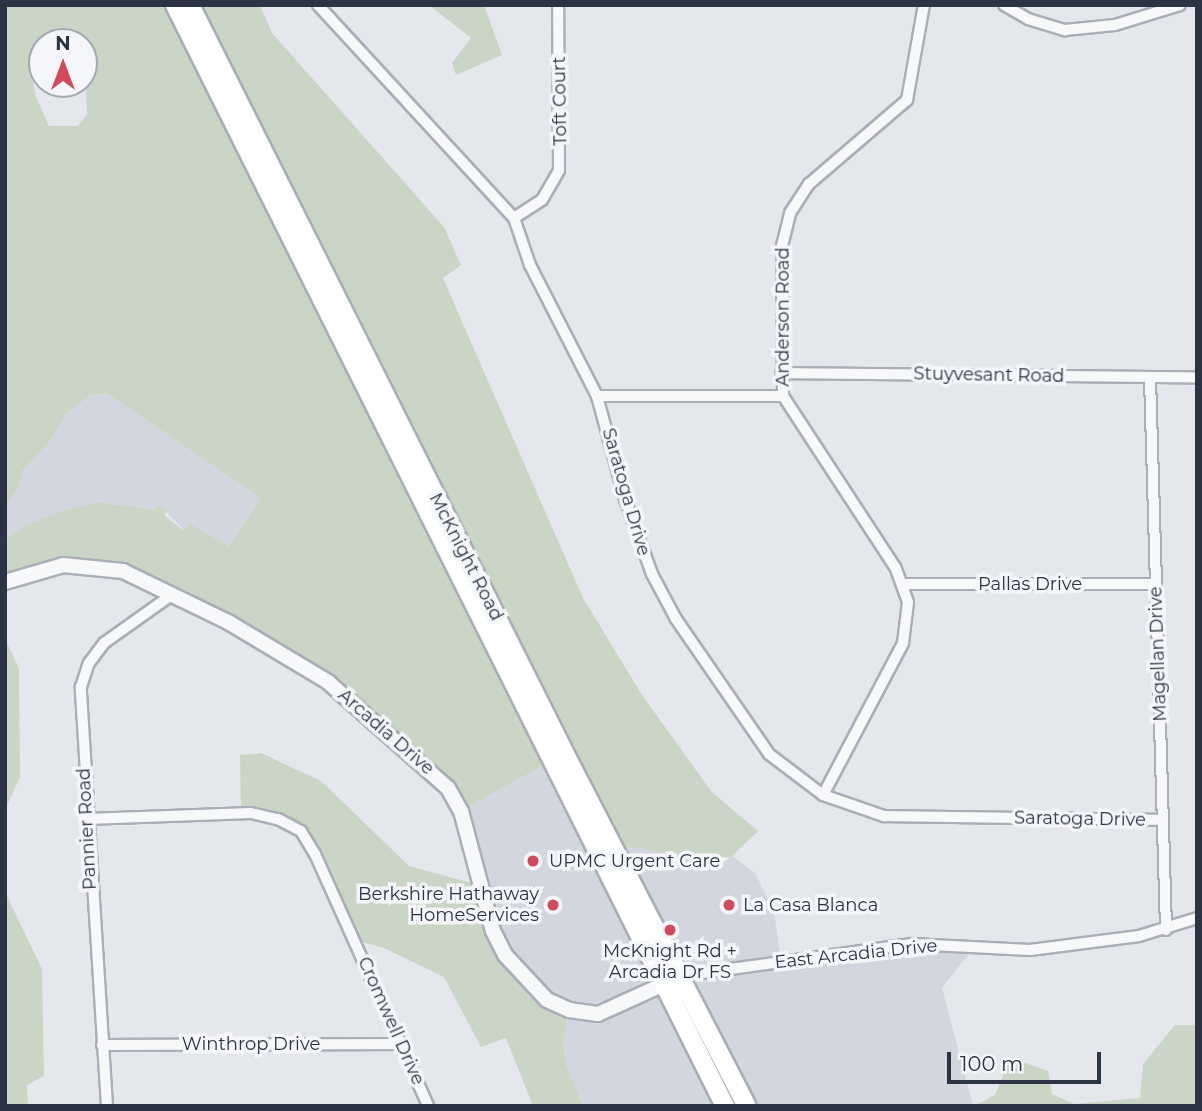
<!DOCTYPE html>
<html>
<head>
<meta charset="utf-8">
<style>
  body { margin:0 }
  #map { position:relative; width:1202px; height:1111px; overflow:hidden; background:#e4e7ec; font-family:Montserrat,sans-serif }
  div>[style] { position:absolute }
  .built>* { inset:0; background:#d2d6de }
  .green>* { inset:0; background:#c9d6c5 }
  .roads { filter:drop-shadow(2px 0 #a9aeb7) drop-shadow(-2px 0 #a9aeb7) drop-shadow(0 2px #a9aeb7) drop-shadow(0 -2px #a9aeb7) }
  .minor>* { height:10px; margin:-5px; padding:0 5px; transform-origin:5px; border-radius:5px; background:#f7f8fa }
  .tertiary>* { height:14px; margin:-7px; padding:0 7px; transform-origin:7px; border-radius:7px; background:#f7f8fa }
  .trunk>* { height:18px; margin:-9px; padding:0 9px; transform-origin:9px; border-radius:9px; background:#fff }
  .dots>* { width:19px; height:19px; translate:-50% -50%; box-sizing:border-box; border:4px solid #f4f6f9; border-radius:50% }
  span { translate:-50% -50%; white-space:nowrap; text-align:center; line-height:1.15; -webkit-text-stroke:7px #f4f6f9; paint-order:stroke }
  .street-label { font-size:18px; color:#2b3445 }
  .poi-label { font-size:18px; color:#2b3445 }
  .left { translate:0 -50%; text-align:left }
  .right { translate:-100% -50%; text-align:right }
  .frame { position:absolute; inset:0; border:7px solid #2b3445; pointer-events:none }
  .north { position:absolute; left:28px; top:28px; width:70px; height:70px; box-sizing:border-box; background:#f4f6f9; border:2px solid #a4a8b1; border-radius:50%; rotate:0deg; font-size:19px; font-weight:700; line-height:28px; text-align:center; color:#2b3445 }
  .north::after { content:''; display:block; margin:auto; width:24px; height:32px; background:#d1495b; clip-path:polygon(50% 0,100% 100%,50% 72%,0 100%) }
  .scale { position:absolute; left:947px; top:1052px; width:154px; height:32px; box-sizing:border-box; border:4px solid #2b3445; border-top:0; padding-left:9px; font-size:21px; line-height:24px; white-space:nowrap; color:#2b3445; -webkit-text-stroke:5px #f4f6f9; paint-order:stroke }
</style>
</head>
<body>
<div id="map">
  <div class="built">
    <i style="clip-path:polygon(106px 393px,261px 498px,229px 546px,189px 523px,184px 530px,158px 504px,155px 510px,99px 502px,27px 525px,5px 540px,5px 508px,19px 487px,22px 471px,49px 443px,66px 414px,91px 395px)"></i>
    <i style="clip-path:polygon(553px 760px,660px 977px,626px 995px,572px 1010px,584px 1014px,665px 986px,725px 1106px,583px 1106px,566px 1064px,563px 1041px,569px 1010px,506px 956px,461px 811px)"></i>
    <i style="clip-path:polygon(615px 848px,642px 848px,708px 866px,732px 856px,755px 873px,774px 911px,781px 961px,912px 944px,974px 947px,942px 988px,973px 1106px,747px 1106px)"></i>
  </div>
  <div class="green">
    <i style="clip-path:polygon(evenodd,5px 5px,175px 5px,553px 760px,461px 811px,448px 788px,285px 656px,94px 565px,5px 580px,5px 540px,26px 525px,67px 510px,98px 502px,155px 510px,158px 504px,168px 510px,164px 515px,183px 530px,189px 523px,229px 546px,261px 498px,106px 393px,91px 395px,66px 414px,49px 443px,22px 471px,19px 487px,5px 508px,5px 5px,42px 42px,84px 42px,87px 114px,78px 126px,49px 126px,36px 97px,30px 66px,42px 42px)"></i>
    <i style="clip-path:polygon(190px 5px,260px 5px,272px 33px,444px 227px,461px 265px,443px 278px,583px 598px,642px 695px,711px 791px,758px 831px,732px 856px,708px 866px,642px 848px,615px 848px)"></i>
    <i style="clip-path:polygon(429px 5px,484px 5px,502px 55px,456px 75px,452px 63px,471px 38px)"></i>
    <i style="clip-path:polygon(5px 639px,19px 668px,20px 777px,5px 810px)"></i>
    <i style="clip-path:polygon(261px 753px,321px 781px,409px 866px,479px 885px,506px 956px,569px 1010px,563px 1041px,566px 1064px,583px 1106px,533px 1106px,506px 1038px,481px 1047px,444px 977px,384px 948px,354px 940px,301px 831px,241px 813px,240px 755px)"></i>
    <i style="clip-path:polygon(5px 892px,42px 969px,44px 1076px,27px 1085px,28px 1106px,5px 1106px)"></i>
    <i style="clip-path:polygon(1175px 1025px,1197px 1025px,1197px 1106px,974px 1106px,995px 1095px,1007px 1066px,1026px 1063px,1048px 1071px,1052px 1094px,1074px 1104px,1140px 1098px,1143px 1064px)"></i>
  </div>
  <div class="roads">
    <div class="minor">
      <i style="left:318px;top:5px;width:289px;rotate:47.4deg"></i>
      <i style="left:514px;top:218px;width:50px;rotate:71.2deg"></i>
      <i style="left:530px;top:265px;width:147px;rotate:62.9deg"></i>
      <i style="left:597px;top:396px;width:107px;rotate:74.8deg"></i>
      <i style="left:625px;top:499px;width:80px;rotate:70.2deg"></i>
      <i style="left:652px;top:574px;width:51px;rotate:61.9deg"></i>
      <i style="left:676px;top:619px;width:164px;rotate:55.4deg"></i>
      <i style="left:769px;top:754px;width:68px;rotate:37.2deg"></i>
      <i style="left:823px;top:795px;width:65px;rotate:19deg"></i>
      <i style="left:884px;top:816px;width:279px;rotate:0.8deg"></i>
      <i style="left:1004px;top:5px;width:28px;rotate:30deg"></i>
      <i style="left:1028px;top:19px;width:39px;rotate:17deg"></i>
      <i style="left:1065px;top:30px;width:50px;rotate:-5.7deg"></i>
      <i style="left:1115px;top:25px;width:68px;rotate:-17.1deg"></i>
      <i style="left:514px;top:218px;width:33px;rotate:-33deg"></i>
      <i style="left:542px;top:200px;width:34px;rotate:-60deg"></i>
      <i style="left:559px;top:170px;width:165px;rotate:-90.3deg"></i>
      <i style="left:781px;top:373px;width:416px;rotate:0.6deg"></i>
      <i style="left:1150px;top:377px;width:553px;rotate:88.34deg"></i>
      <i style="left:597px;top:396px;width:186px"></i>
      <i style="left:904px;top:584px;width:252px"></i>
      <i style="left:823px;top:795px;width:172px;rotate:-62.2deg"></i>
      <i style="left:903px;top:643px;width:41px;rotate:-83deg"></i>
      <i style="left:908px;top:602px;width:37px;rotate:-110deg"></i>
      <i style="left:895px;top:567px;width:204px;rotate:-123.2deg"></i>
      <i style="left:783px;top:396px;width:150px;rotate:-90.4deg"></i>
      <i style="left:782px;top:246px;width:34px;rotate:-76deg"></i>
      <i style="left:790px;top:213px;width:35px;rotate:-57deg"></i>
      <i style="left:809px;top:184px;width:129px;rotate:-40.6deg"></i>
      <i style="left:907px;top:100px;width:97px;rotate:-79.9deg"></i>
      <i style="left:87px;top:819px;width:164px;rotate:-2.1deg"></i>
      <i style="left:251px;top:813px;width:28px;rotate:13deg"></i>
      <i style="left:278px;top:819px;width:26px;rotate:28deg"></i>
      <i style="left:301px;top:831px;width:27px;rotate:59deg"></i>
      <i style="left:315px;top:854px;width:276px;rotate:65.8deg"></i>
      <i style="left:680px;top:976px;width:234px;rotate:-7.9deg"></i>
      <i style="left:912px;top:944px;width:118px;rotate:2.9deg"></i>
      <i style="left:1030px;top:950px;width:110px;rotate:-7.3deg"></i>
      <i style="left:1139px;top:936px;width:61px;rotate:-17.2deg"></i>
      <i style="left:102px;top:1045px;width:298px;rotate:-0.2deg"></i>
      <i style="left:107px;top:1106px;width:420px;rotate:-93.6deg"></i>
      <i style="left:81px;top:687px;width:25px;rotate:-72deg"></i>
      <i style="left:89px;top:663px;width:25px;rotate:-53deg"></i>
      <i style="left:104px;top:643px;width:85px;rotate:-35.4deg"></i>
    </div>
    <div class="tertiary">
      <i style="left:5px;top:582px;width:60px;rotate:-16.3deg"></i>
      <i style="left:63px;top:565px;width:60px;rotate:5.7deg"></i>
      <i style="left:123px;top:571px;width:119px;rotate:25.9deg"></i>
      <i style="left:230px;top:623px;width:114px;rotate:31deg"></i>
      <i style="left:328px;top:682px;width:160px;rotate:41.5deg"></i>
      <i style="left:448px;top:788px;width:26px;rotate:61deg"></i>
      <i style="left:461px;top:811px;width:124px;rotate:75.1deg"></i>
      <i style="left:493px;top:931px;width:28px;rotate:63deg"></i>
      <i style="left:506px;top:956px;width:60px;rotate:47deg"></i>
      <i style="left:547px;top:1000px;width:24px;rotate:24deg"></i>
      <i style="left:569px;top:1010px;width:29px;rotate:8deg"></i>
      <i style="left:598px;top:1014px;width:82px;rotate:-24.4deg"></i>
    </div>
    <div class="trunk">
      <i style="left:175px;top:5px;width:1231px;rotate:63.46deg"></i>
      <i style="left:190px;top:5px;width:838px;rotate:63.4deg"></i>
      <i style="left:565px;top:754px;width:396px;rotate:62.7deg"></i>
    </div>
  </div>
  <div class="dots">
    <i style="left:533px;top:861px;background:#d1495b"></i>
    <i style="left:553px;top:905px;background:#d1495b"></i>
    <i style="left:729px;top:905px;background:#d1495b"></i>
    <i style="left:670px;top:930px;background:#d1495b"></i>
  </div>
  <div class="street-label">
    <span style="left:560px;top:101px;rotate:-91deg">Toft Court</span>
    <span style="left:783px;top:317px;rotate:-90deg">Anderson Road</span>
    <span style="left:989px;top:375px;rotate:1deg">Stuyvesant Road</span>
    <span style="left:626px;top:492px;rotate:74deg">Saratoga Drive</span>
    <span style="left:466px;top:557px;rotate:63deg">McKnight Road</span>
    <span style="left:1030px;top:584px">Pallas Drive</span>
    <span style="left:1158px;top:654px;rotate:-92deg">Magellan Drive</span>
    <span style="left:386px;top:732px;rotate:41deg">Arcadia Drive</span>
    <span style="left:1080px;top:819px;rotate:1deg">Saratoga Drive</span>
    <span style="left:87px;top:829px;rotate:-93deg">Pannier Road</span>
    <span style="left:856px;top:954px;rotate:-6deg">East Arcadia Drive</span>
    <span style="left:391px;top:1021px;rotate:66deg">Cromwell Drive</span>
    <span style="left:251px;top:1044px">Winthrop Drive</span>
  </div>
  <div class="poi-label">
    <span class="left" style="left:549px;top:861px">UPMC Urgent Care</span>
    <span class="right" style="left:539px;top:905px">Berkshire Hathaway<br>HomeServices</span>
    <span class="left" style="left:743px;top:905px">La Casa Blanca</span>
    <span style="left:670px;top:962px">McKnight Rd +<br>Arcadia Dr FS</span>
  </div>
  <div class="frame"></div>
  <div class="north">N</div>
  <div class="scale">100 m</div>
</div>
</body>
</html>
